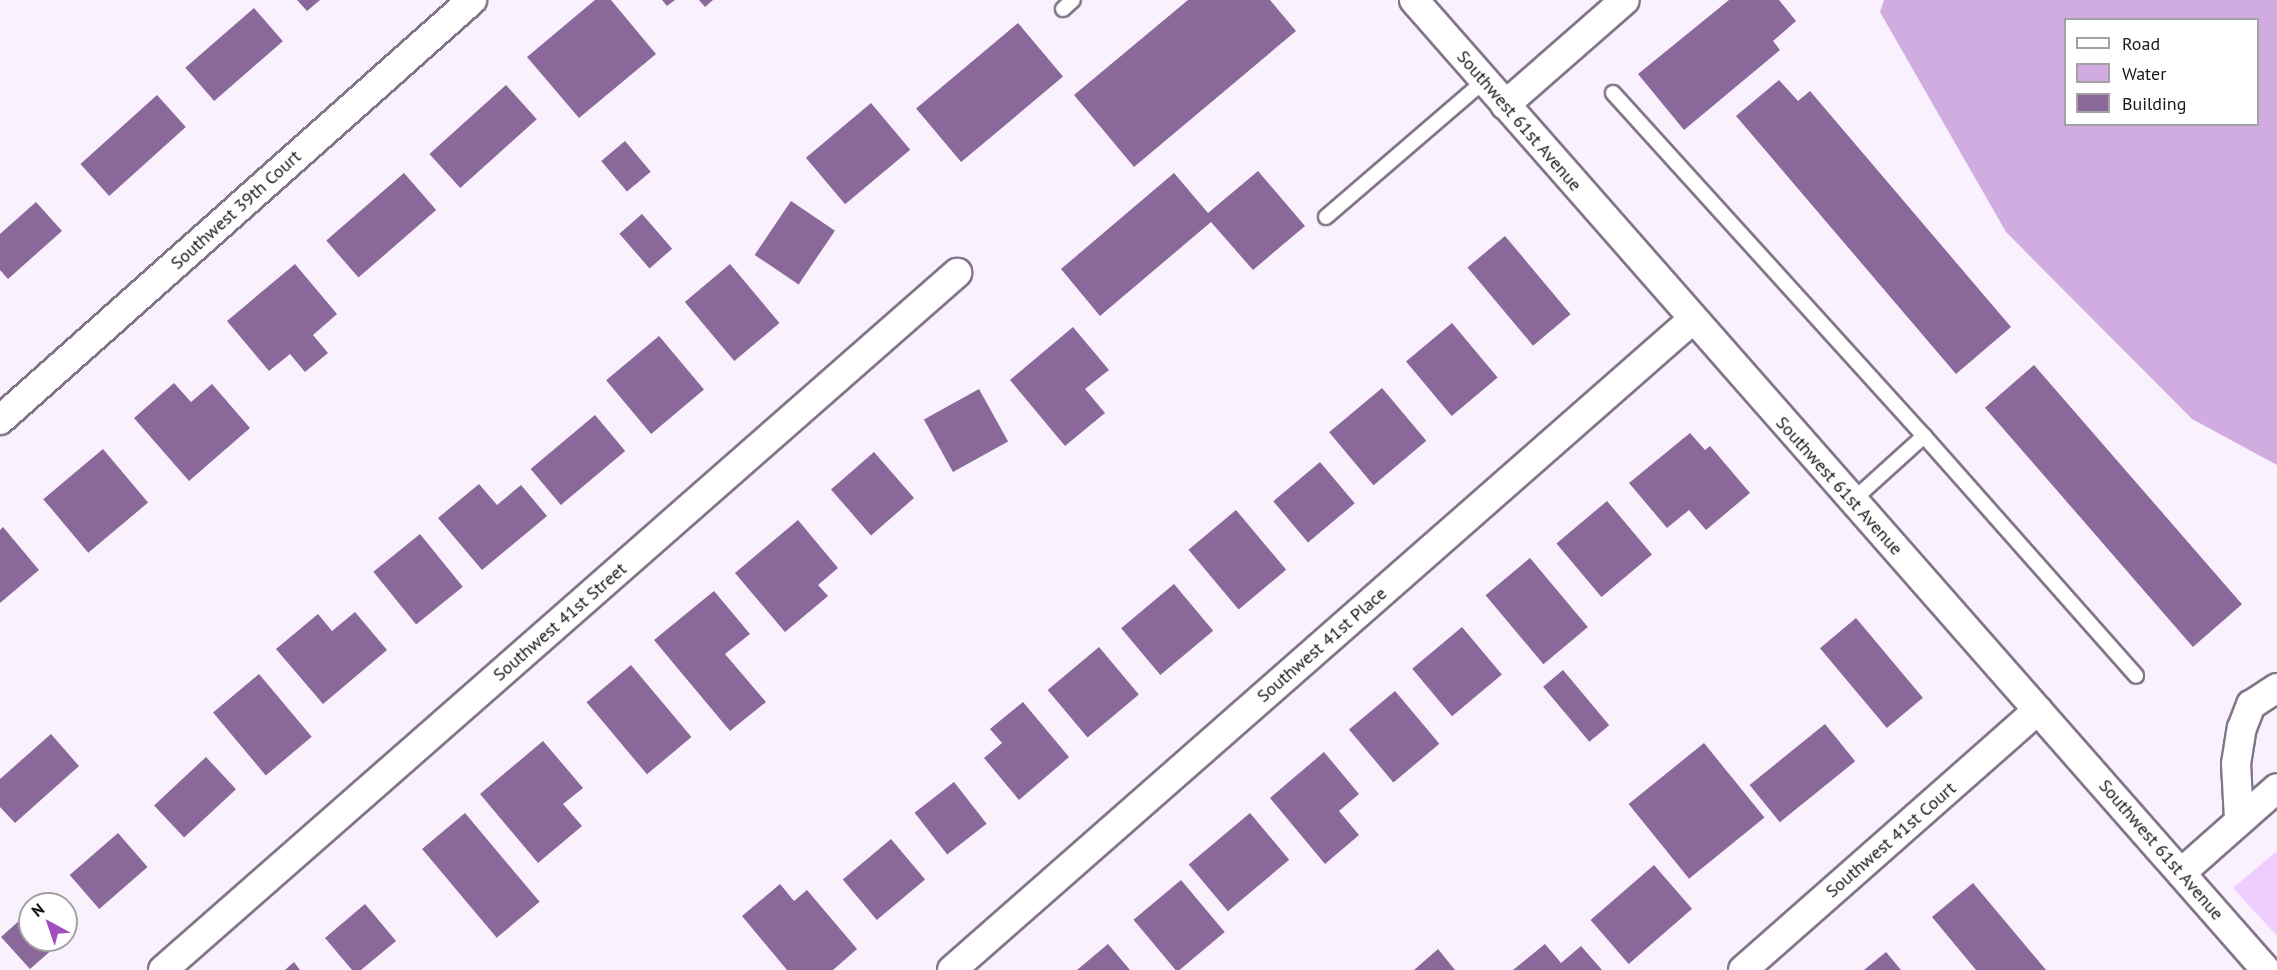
<!DOCTYPE html>
<html>
<head>
<meta charset="utf-8">
<style>
  body { margin:0 }
  #map { position:relative; width:2277px; height:970px; overflow:hidden; background:#faf1ff; font-family:"PT Sans",sans-serif }
  div>[style] { position:absolute }
  .green>* { inset:0; background:#efcdff }
  .water>* { inset:0; background:#d0ace1 }
  .building>* { inset:0; background:#8a6899; transform-origin:0 0 }
  .roads { filter:drop-shadow(2px 0 #83758a) drop-shadow(-2px 0 #83758a) drop-shadow(0 2px #83758a) drop-shadow(0 -2px #83758a) }
  .lane>* { height:14px; margin:-7px; padding:0 7px; transform-origin:7px; border-radius:7px; background:#fff }
  .street>* { height:28px; margin:-14px; padding:0 14px; transform-origin:14px; border-radius:14px; background:#fff }
  span { translate:-50% -50%; white-space:nowrap; text-align:center; line-height:1.15; -webkit-text-stroke:5px #fff; paint-order:stroke }
  .street-label { font-size:18px; color:#1a151c }
  .legend { position:absolute; left:2064px; top:18px; width:195px; height:108px; box-sizing:border-box; background:#fff; border:2px solid #a3a1a4; margin:0; padding:8px 10px; list-style:none; font-size:18px; color:#1a151c }
  .legend li { display:flex; align-items:center; gap:12px; height:30px }
  .legend b { width:30px; border:2px solid #a3a1a4 }
  .north { position:absolute; left:18px; top:892px; width:60px; height:60px; box-sizing:border-box; background:#fff; border:2px solid #a3a1a4; border-radius:50%; rotate:320deg; font-size:16px; font-weight:700; line-height:24px; text-align:center; color:#1a151c }
  .north::after { content:''; display:block; margin:auto; width:21px; height:27px; background:#a04fc0; clip-path:polygon(50% 0,100% 100%,50% 72%,0 100%) }
</style>
</head>
<body>
<div id="map">
  <div class="green">
    <i style="clip-path:polygon(2277px 851px,2277px 936px,2233px 888px)"></i>
  </div>
  <div class="water">
    <i style="clip-path:polygon(evenodd,1884px 0,2277px 0,2277px 465px,2192px 419px,2006px 232px,1880px 12px,1884px 0,2066px 20px,2258px 20px,2258px 124px,2066px 124px,2066px 20px)"></i>
  </div>
  <div class="building">
    <i style="clip-path:polygon(297px 0,320px 0,307px 11px)"></i>
    <i style="clip-path:polygon(595px 0,611px 0,656px 54px,579px 118px,527px 57px)"></i>
    <i style="clip-path:polygon(662px 0,675px 0,667px 6px)"></i>
    <i style="clip-path:polygon(699px 0,713px 0,705px 7px)"></i>
    <i style="clip-path:polygon(1188px 0,1270px 0,1296px 31px,1134px 167px,1074px 95px)"></i>
    <i style="clip-path:polygon(1729px 0,1779px 0,1796px 21px,1773px 41px,1780px 50px,1684px 130px,1638px 74px)"></i>
    <i style="left:254px;top:8px;width:44px;height:91px;rotate:49deg"></i>
    <i style="left:1018px;top:23px;width:70px;height:133px;rotate:50deg"></i>
    <i style="clip-path:polygon(1779px 80px,1798px 101px,1810px 91px,2011px 327px,1956px 374px,1736px 116px)"></i>
    <i style="left:506px;top:85px;width:46px;height:103px;rotate:48deg"></i>
    <i style="left:157px;top:95px;width:43px;height:103px;rotate:48deg"></i>
    <i style="left:871px;top:103px;width:61px;height:85px;rotate:50deg"></i>
    <i style="left:625px;top:141px;width:40px;height:31px;rotate:50deg"></i>
    <i style="clip-path:polygon(1258px 171px,1305px 226px,1253px 270px,1211px 222px,1100px 316px,1061px 269px,1174px 173px,1208px 213px)"></i>
    <i style="left:404px;top:173px;width:49px;height:103px;rotate:49deg"></i>
    <i style="left:791px;top:201px;width:53px;height:65px;rotate:34deg"></i>
    <i style="clip-path:polygon(36px 202px,62px 231px,8px 279px,0 270px,0 234px)"></i>
    <i style="left:642px;top:214px;width:46px;height:30px;rotate:49deg"></i>
    <i style="left:1505px;top:236px;width:102px;height:49px;rotate:50deg"></i>
    <i style="clip-path:polygon(295px 264px,337px 314px,313px 335px,328px 353px,305px 372px,290px 354px,269px 371px,227px 321px)"></i>
    <i style="left:730px;top:264px;width:77px;height:59px;rotate:50deg"></i>
    <i style="left:1452px;top:323px;width:71px;height:60px;rotate:50deg"></i>
    <i style="clip-path:polygon(1073px 327px,1109px 370px,1085px 389px,1105px 413px,1065px 446px,1010px 380px)"></i>
    <i style="left:659px;top:336px;width:70px;height:69px;rotate:50deg"></i>
    <i style="left:2034px;top:365px;width:317px;height:65px;rotate:49deg"></i>
    <i style="clip-path:polygon(174px 383px,191px 402px,212px 384px,250px 428px,189px 481px,134px 418px)"></i>
    <i style="left:1382px;top:388px;width:69px;height:69px;rotate:50deg"></i>
    <i style="left:979px;top:389px;width:60px;height:63px;rotate:61deg"></i>
    <i style="left:595px;top:415px;width:47px;height:84px;rotate:50deg"></i>
    <i style="clip-path:polygon(1690px 433px,1705px 450px,1710px 446px,1750px 493px,1706px 530px,1689px 510px,1667px 528px,1629px 483px)"></i>
    <i style="left:103px;top:449px;width:70px;height:78px;rotate:50deg"></i>
    <i style="left:874px;top:452px;width:61px;height:57px;rotate:49deg"></i>
    <i style="left:1320px;top:462px;width:54px;height:61px;rotate:50deg"></i>
    <i style="clip-path:polygon(479px 484px,497px 505px,521px 485px,547px 516px,482px 570px,438px 518px)"></i>
    <i style="left:1607px;top:501px;width:70px;height:66px;rotate:50deg"></i>
    <i style="left:1236px;top:510px;width:78px;height:62px;rotate:50deg"></i>
    <i style="clip-path:polygon(798px 520px,838px 568px,818px 585px,828px 596px,785px 632px,735px 573px)"></i>
    <i style="clip-path:polygon(3px 527px,39px 570px,0 603px,0 530px)"></i>
    <i style="left:420px;top:534px;width:68px;height:60px;rotate:51deg"></i>
    <i style="left:1530px;top:558px;width:90px;height:58px;rotate:50deg"></i>
    <i style="left:1174px;top:584px;width:61px;height:69px;rotate:50deg"></i>
    <i style="clip-path:polygon(714px 591px,750px 634px,725px 654px,766px 702px,730px 731px,654px 640px)"></i>
    <i style="clip-path:polygon(355px 612px,387px 650px,323px 704px,276px 649px,318px 614px,332px 631px)"></i>
    <i style="left:1856px;top:618px;width:104px;height:47px;rotate:50deg"></i>
    <i style="left:1462px;top:627px;width:62px;height:65px;rotate:50deg"></i>
    <i style="left:1099px;top:647px;width:62px;height:67px;rotate:50deg"></i>
    <i style="left:631px;top:665px;width:94px;height:58px;rotate:50deg"></i>
    <i style="left:1563px;top:670px;width:72px;height:26px;rotate:50deg"></i>
    <i style="left:259px;top:674px;width:82px;height:60px;rotate:50deg"></i>
    <i style="left:1395px;top:691px;width:69px;height:60px;rotate:50deg"></i>
    <i style="clip-path:polygon(1023px 702px,1069px 757px,1019px 800px,984px 758px,1002px 743px,990px 729px)"></i>
    <i style="left:1825px;top:724px;width:48px;height:97px;rotate:51deg"></i>
    <i style="clip-path:polygon(51px 734px,79px 766px,15px 823px,0 807px,0 779px)"></i>
    <i style="clip-path:polygon(543px 741px,583px 788px,563px 804px,582px 826px,538px 863px,480px 794px)"></i>
    <i style="left:1704px;top:743px;width:96px;height:97px;rotate:51deg"></i>
    <i style="clip-path:polygon(1324px 752px,1359px 794px,1339px 811px,1359px 835px,1325px 864px,1270px 798px)"></i>
    <i style="left:206px;top:757px;width:44px;height:71px;rotate:47deg"></i>
    <i style="left:954px;top:782px;width:53px;height:50px;rotate:52deg"></i>
    <i style="left:465px;top:813px;width:116px;height:56px;rotate:50deg"></i>
    <i style="left:1250px;top:813px;width:61px;height:80px;rotate:50deg"></i>
    <i style="left:118px;top:833px;width:45px;height:64px;rotate:49deg"></i>
    <i style="left:891px;top:839px;width:53px;height:63px;rotate:50deg"></i>
    <i style="left:1654px;top:865px;width:58px;height:84px;rotate:49deg"></i>
    <i style="left:1181px;top:880px;width:68px;height:62px;rotate:50deg"></i>
    <i style="clip-path:polygon(1973px 883px,2046px 970px,1976px 970px,1932px 917px)"></i>
    <i style="clip-path:polygon(780px 884px,794px 901px,807px 890px,857px 949px,833px 970px,787px 970px,742px 916px)"></i>
    <i style="clip-path:polygon(47px 896px,54px 904px,38px 904px)"></i>
    <i style="clip-path:polygon(365px 904px,396px 941px,361px 970px,352px 970px,325px 938px)"></i>
    <i style="clip-path:polygon(30px 911px,30px 940px,63px 940px,30px 969px,1px 937px)"></i>
    <i style="clip-path:polygon(66px 917px,76px 928px,66px 937px)"></i>
    <i style="clip-path:polygon(1108px 944px,1130px 970px,1077px 970px)"></i>
    <i style="clip-path:polygon(1545px 944px,1561px 963px,1581px 946px,1602px 970px,1513px 970px)"></i>
    <i style="clip-path:polygon(1438px 949px,1455px 970px,1414px 970px)"></i>
    <i style="clip-path:polygon(1886px 952px,1901px 970px,1864px 970px)"></i>
    <i style="clip-path:polygon(294px 962px,300px 970px,285px 970px)"></i>
  </div>
  <div class="roads">
    <div class="lane">
      <i style="left:1063px;top:9px;width:13px;rotate:-42deg"></i>
      <i style="left:1613px;top:93px;width:463px;rotate:47.8deg"></i>
      <i style="left:1924px;top:436px;width:97px;rotate:137.9deg"></i>
      <i style="left:1326px;top:217px;width:208px;rotate:-40.7deg"></i>
      <i style="left:1924px;top:436px;width:320px;rotate:48.5deg"></i>
    </div>
    <div class="street">
      <i style="left:1414px;top:0;width:1291px;rotate:48.71deg"></i>
      <i style="left:1505px;top:105px;width:159px;rotate:-41.2deg"></i>
      <i style="left:0;top:420px;width:632px;rotate:-41.66deg"></i>
      <i style="left:2239px;top:819px;width:55px;rotate:-93.1deg"></i>
      <i style="left:2236px;top:764px;width:36px;rotate:-81deg"></i>
      <i style="left:2242px;top:728px;width:25px;rotate:-69deg"></i>
      <i style="left:2251px;top:705px;width:31px;rotate:-33deg"></i>
      <i style="left:2181px;top:873px;width:128px;rotate:-41.5deg"></i>
      <i style="left:163px;top:970px;width:1057px;rotate:-41.28deg"></i>
      <i style="left:952px;top:970px;width:985px;rotate:-41.3deg"></i>
      <i style="left:1743px;top:970px;width:393px;rotate:-41.4deg"></i>
    </div>
  </div>
  <div class="street-label">
    <span style="left:1519px;top:121px;rotate:49deg">Southwest 61st Avenue</span>
    <span style="left:236px;top:210px;rotate:-42deg">Southwest 39th Court</span>
    <span style="left:1839px;top:486px;rotate:48deg">Southwest 61st Avenue</span>
    <span style="left:560px;top:622px;rotate:-41deg">Southwest 41st Street</span>
    <span style="left:1322px;top:645px;rotate:-41deg">Southwest 41st Place</span>
    <span style="left:1891px;top:840px;rotate:-41deg">Southwest 41st Court</span>
    <span style="left:2161px;top:850px;rotate:49deg">Southwest 61st Avenue</span>
  </div>
  <ul class="legend">
  <li><b style="height:8px;background:#fff"></b>Road</li>
  <li><b style="height:16px;background:#d0ace1"></b>Water</li>
  <li><b style="height:16px;background:#8a6899"></b>Building</li>
  </ul>
  <div class="north">N</div>
</div>
</body>
</html>
